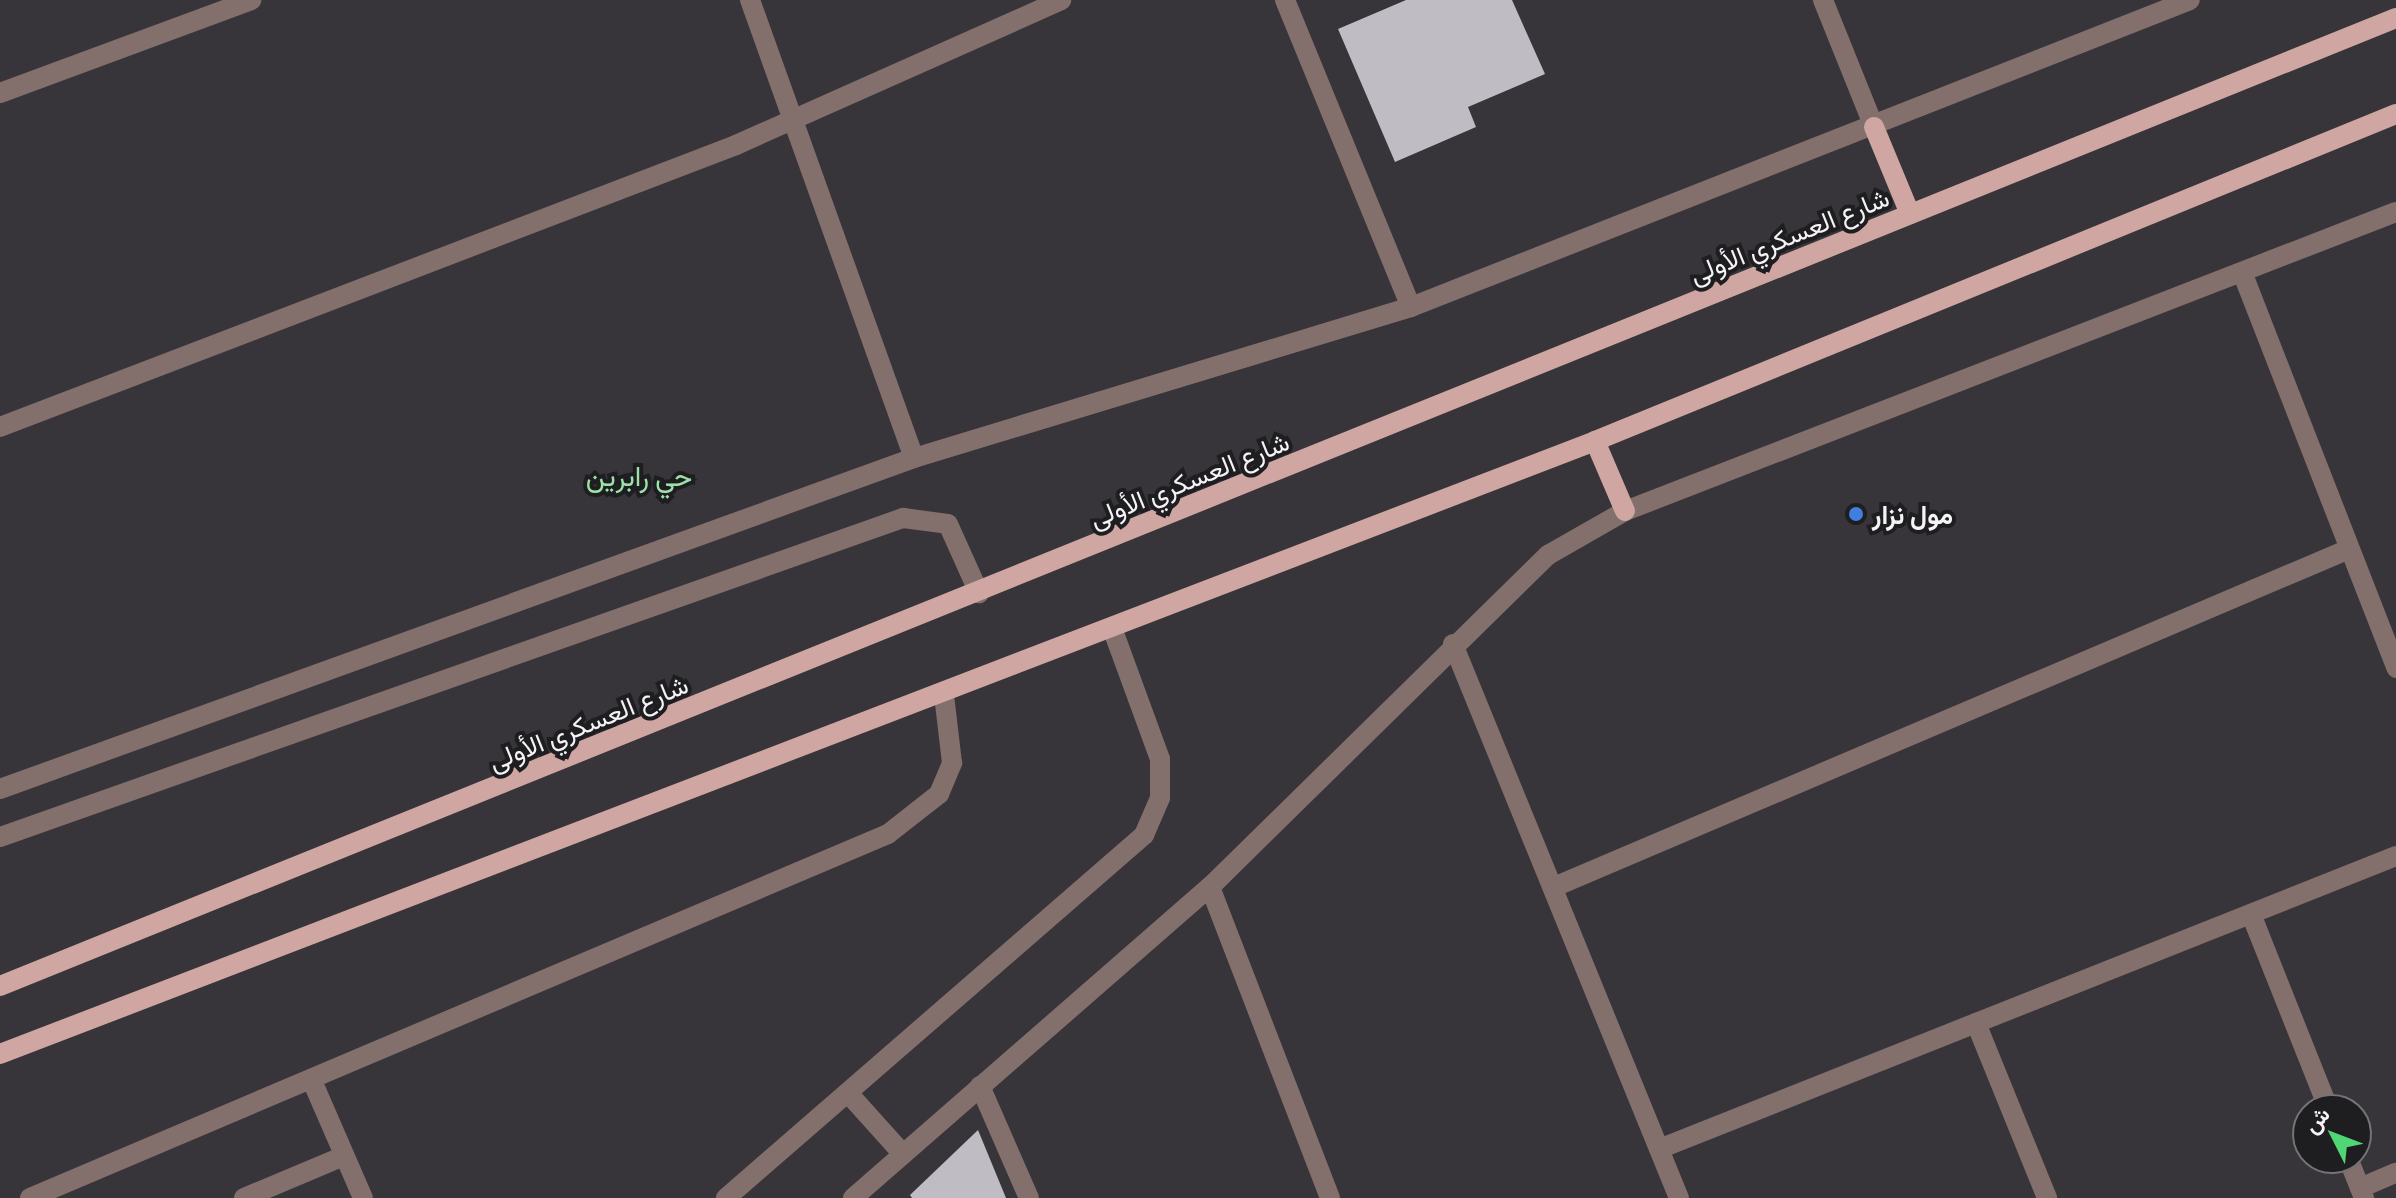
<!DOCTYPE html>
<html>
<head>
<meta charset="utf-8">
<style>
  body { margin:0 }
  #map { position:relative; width:2396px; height:1198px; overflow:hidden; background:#37343a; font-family:"Exo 2",Vazirmatn,sans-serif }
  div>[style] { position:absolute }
  .building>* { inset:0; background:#bfbcc3 }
  .minor>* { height:20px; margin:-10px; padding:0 10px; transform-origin:10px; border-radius:10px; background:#836f6c }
  .major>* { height:20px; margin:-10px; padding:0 10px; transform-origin:10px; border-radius:10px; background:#cfa6a2 }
  .dots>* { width:22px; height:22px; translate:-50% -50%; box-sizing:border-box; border:4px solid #1e1d1f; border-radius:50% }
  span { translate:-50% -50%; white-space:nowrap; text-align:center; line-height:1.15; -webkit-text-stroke:8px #1e1d1f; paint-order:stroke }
  .street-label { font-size:26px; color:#f5f3f7 }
  .poi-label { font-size:26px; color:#f5f3f7; font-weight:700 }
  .left { translate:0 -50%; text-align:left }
  .neighbourhood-label { font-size:28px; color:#9fe1ab }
  .north { position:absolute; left:2292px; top:1094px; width:80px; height:80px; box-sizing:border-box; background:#1e1d1f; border:2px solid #747375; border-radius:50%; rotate:312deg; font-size:22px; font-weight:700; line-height:32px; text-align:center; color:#f5f3f7 }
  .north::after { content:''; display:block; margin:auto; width:28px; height:36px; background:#4fd675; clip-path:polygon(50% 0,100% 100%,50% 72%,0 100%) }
</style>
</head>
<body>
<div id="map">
  <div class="building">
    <i style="clip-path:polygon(1406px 0,1512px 0,1545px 74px,1468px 107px,1476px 127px,1395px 162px,1338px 29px)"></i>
    <i style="clip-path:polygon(978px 1130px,1006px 1198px,912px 1198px,910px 1195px)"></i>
  </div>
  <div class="minor">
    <i style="left:750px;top:0;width:486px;rotate:70.3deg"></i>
    <i style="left:1285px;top:0;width:332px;rotate:67.7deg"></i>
    <i style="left:1823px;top:0;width:137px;rotate:68.1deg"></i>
    <i style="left:0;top:93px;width:268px;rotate:-20.3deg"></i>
    <i style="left:2242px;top:272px;width:425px;rotate:68.7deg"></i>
    <i style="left:0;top:427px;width:788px;rotate:-20.96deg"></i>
    <i style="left:736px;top:145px;width:356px;rotate:-24deg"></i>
    <i style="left:1453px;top:644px;width:598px;rotate:67.81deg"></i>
    <i style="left:0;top:789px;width:972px;rotate:-19.91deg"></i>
    <i style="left:914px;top:458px;width:519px;rotate:-16.9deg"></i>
    <i style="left:1411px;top:307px;width:837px;rotate:-21.51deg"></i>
    <i style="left:0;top:837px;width:958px;rotate:-19.46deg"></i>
    <i style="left:903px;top:518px;width:45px;rotate:7.6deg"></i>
    <i style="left:948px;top:524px;width:76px;rotate:65.8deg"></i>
    <i style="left:1210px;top:887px;width:333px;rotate:68.9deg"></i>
    <i style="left:1554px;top:887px;width:864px;rotate:-23.03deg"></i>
    <i style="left:2251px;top:914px;width:211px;rotate:68.3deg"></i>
    <i style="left:1976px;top:1023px;width:189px;rotate:67.9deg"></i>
    <i style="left:313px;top:1083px;width:125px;rotate:66.5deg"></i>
    <i style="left:980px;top:1086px;width:122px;rotate:66.4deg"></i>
    <i style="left:848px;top:1093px;width:82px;rotate:48deg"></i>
    <i style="left:1659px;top:1149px;width:793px;rotate:-21.68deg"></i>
    <i style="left:2348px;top:1158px;width:43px;rotate:68.2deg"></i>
    <i style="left:2360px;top:1188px;width:39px;rotate:-23deg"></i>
    <i style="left:30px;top:1198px;width:932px;rotate:-22.99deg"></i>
    <i style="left:888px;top:834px;width:65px;rotate:-38.1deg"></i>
    <i style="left:939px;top:794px;width:34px;rotate:-67deg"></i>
    <i style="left:952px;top:763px;width:68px;rotate:-96.7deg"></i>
    <i style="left:244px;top:1198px;width:108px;rotate:-22.8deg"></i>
    <i style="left:726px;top:1198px;width:554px;rotate:-40.97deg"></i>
    <i style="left:1144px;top:835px;width:40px;rotate:-66.6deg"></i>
    <i style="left:1160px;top:798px;width:39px;rotate:-90deg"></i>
    <i style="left:1160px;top:759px;width:140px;rotate:-110.1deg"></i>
    <i style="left:853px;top:1198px;width:473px;rotate:-41.1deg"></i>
    <i style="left:1210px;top:887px;width:474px;rotate:-44.5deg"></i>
    <i style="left:1548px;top:555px;width:89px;rotate:-29.7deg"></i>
    <i style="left:1625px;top:511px;width:827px;rotate:-21.2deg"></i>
  </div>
  <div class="major">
    <i style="left:1874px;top:127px;width:94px;rotate:67.5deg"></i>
    <i style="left:1595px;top:441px;width:76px;rotate:66.8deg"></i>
    <i style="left:0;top:986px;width:2584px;rotate:-22deg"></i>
    <i style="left:0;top:1054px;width:1709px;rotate:-21.02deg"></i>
    <i style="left:1595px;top:441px;width:865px;rotate:-22.21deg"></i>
  </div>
  <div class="dots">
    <i style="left:1856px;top:514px;background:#3f7fe0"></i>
  </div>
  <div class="street-label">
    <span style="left:1789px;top:235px;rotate:-22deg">شارع العسكري الأولى</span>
    <span style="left:1189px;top:479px;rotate:-22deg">شارع العسكري الأولى</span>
    <span style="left:588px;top:722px;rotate:-22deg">شارع العسكري الأولى</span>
  </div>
  <div class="poi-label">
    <span class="left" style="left:1872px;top:514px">مول نزار</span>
  </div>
  <div class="neighbourhood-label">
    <span style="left:639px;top:475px">حي رابرين</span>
  </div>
  <div class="north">ش</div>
</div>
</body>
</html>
